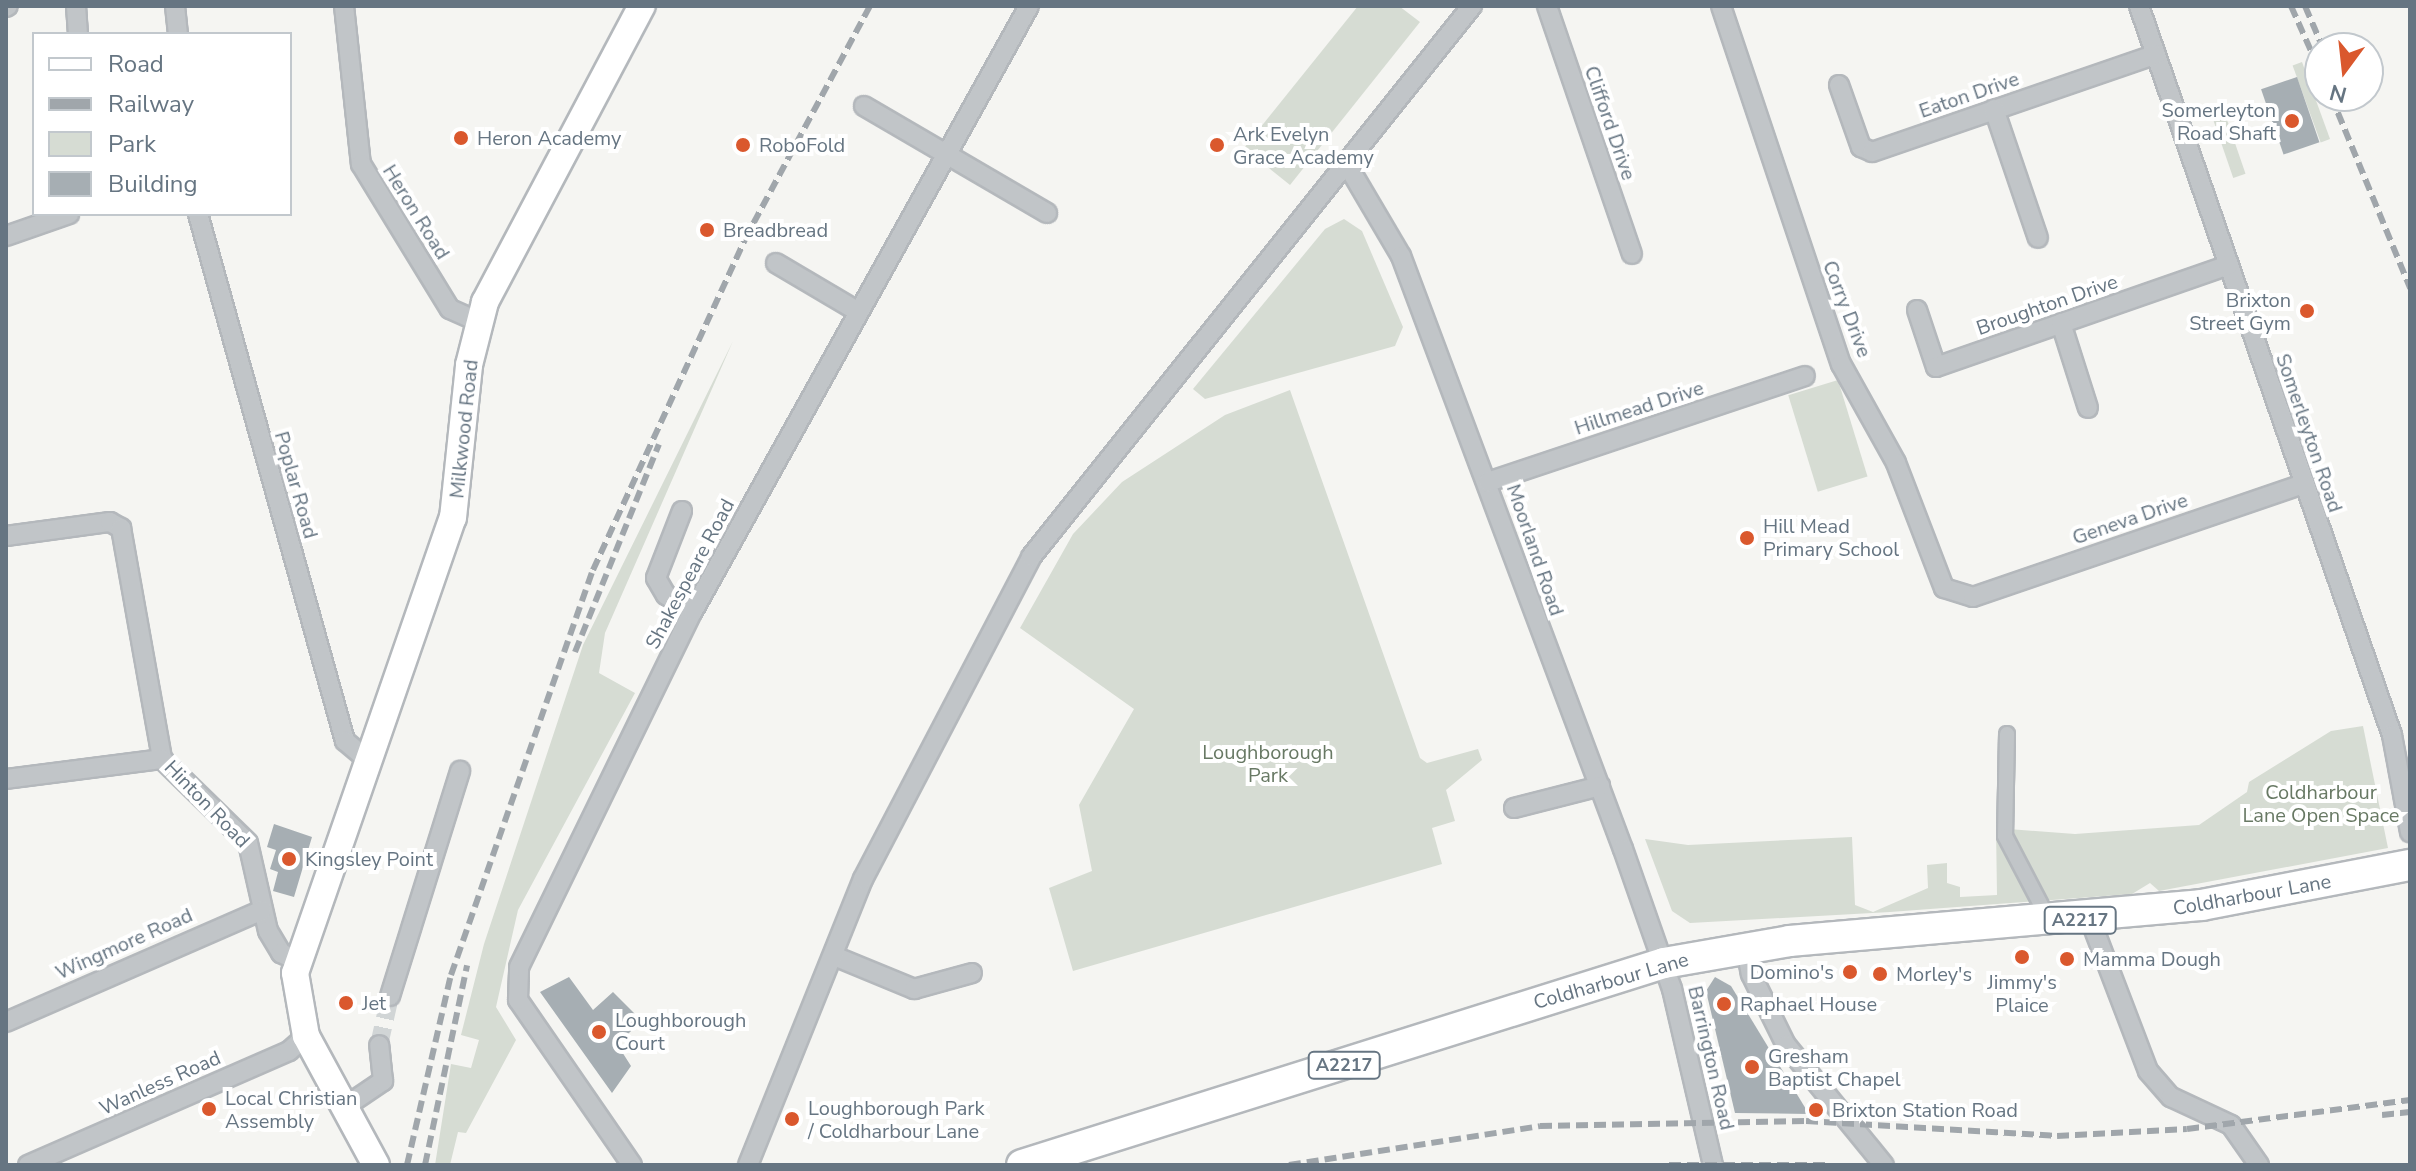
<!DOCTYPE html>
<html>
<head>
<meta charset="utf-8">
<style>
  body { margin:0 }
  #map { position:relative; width:2416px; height:1171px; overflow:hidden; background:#f5f5f2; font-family:"Nunito Sans",sans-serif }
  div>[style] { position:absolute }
  .green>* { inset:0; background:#d6dcd3; transform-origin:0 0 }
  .building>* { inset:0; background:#a6aeb3; transform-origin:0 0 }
  .minor-tunnel>* { height:18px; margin-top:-9px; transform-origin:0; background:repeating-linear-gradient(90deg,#d1d5d6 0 18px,transparent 0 27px) }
  .roads { filter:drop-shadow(2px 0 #b4b8bc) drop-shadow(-2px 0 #b4b8bc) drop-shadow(0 2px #b4b8bc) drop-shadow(0 -2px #b4b8bc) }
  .pedestrian>* { height:14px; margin:-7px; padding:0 7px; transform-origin:7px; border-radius:7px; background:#c1c5c8 }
  .minor>* { height:18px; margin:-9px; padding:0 9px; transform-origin:9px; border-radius:9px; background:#c1c5c8 }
  .secondary>* { height:26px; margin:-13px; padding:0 13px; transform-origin:13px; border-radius:13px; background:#fff }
  .primary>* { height:30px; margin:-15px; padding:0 15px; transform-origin:15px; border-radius:15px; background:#fff }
  .rail>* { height:6px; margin-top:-3px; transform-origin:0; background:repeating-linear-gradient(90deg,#a0a6ab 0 12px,transparent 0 18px) }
  .dots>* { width:22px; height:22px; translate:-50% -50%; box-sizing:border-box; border:4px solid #fff; border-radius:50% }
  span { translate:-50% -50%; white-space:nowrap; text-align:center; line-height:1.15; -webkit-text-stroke:8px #fff; paint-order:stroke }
  .shield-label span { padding:2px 6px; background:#fff; border:2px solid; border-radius:6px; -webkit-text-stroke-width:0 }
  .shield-label { font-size:18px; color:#667582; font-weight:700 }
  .street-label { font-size:20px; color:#667582 }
  .poi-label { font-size:20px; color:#667582 }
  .right { translate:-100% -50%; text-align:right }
  .left { translate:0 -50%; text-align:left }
  .park-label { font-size:20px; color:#687964 }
  .frame { position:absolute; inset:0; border:8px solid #667582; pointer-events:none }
  .legend { position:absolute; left:32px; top:32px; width:260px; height:184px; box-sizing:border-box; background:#fff; border:2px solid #c2c8cd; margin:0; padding:10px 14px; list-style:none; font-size:24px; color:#667582 }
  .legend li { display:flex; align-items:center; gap:16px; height:40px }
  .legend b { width:40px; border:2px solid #c2c8cd }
  .north { position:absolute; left:2304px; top:32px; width:80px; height:80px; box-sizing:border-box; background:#fff; border:2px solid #c2c8cd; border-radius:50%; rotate:195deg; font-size:22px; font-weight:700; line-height:32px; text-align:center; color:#667582 }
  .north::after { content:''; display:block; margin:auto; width:28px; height:36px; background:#da582d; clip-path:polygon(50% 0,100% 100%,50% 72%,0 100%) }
</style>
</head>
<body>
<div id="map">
  <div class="green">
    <i style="clip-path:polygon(1358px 6px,1399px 6px,1420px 22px,1290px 185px,1244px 148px)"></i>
    <i style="left:2302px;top:62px;width:82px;height:10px;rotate:70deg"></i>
    <i style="left:2226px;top:117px;width:60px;height:13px;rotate:71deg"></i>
    <i style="clip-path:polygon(1344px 219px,1362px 231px,1403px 327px,1395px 346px,1205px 399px,1193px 389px,1325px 229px)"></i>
    <i style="clip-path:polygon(733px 341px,605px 633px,599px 673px,635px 693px,518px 910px,496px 1007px,516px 1040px,466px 1133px,458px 1132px,450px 1165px,435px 1165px,451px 1064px,471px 1068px,479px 1040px,461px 1035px,484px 944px,583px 645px)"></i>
    <i style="left:1838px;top:380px;width:101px;height:52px;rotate:73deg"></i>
    <i style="clip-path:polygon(1290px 390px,1420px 758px,1427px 763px,1478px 749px,1482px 760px,1446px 790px,1455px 821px,1432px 828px,1442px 864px,1073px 971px,1049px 888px,1092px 871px,1079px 805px,1134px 709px,1020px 628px,1073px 534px,1122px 482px,1225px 415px)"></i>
    <i style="clip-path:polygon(2363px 726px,2388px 848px,2159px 891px,2150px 883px,2132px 894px,1890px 912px,1690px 923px,1672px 911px,1645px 839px,1688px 845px,1852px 837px,1855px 905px,1873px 912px,1928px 888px,1927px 865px,1947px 863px,1947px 883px,1960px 887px,1960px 897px,1997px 895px,1996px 828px,2075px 834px,2199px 825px,2247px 792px,2249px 782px,2331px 731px)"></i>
  </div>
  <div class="building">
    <i style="left:2297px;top:77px;width:69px;height:38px;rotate:71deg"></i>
    <i style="clip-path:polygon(274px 824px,312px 837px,294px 897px,273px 891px,278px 872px,270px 869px,276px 850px,267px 847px)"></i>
    <i style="clip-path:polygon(569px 977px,593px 1010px,613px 992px,642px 1021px,617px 1044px,631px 1066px,612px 1093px,540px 992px)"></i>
    <i style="clip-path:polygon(1715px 977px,1731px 986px,1809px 1114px,1735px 1113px,1706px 991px)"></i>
  </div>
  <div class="minor-tunnel">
    <i style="left:379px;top:1045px;width:50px;rotate:-77.3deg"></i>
  </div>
  <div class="roads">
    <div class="pedestrian">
      <i style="left:2007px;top:734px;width:102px;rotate:91.1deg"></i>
      <i style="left:2005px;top:836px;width:78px;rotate:62.4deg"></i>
    </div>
    <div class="minor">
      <i style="left:76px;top:6px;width:28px;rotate:86deg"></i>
      <i style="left:175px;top:6px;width:28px;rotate:84deg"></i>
      <i style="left:344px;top:6px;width:159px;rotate:83.9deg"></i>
      <i style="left:361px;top:164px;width:170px;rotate:58.5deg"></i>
      <i style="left:450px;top:309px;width:32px;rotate:24deg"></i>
      <i style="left:1547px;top:6px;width:262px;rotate:71.1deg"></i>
      <i style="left:1721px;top:6px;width:378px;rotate:71.5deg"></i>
      <i style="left:1841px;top:364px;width:113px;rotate:60.9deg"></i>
      <i style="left:1896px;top:463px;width:134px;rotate:69deg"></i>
      <i style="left:1944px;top:588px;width:30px;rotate:17deg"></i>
      <i style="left:1973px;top:597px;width:349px;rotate:-18.9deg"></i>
      <i style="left:2139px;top:6px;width:772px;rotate:70.86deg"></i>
      <i style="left:2392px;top:735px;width:99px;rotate:79.5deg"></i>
      <i style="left:6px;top:7px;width:2px;rotate:-27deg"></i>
      <i style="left:1839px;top:85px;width:66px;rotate:70.5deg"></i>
      <i style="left:1861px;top:147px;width:12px;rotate:24deg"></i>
      <i style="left:1872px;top:152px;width:300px;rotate:-19deg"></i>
      <i style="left:864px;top:106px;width:212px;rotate:30.3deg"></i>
      <i style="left:1994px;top:109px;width:136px;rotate:71.2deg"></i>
      <i style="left:1345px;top:161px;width:110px;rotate:59.5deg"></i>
      <i style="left:1401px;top:256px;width:633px;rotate:69.48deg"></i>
      <i style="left:1623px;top:849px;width:148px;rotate:70.7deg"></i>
      <i style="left:1672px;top:989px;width:181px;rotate:76.9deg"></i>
      <i style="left:198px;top:214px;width:547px;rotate:74.41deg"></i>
      <i style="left:345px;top:741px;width:25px;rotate:40deg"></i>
      <i style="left:6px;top:236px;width:67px;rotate:-19.2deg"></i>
      <i style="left:776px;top:263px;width:96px;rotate:30.6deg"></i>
      <i style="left:1917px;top:310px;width:60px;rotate:71.6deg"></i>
      <i style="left:1936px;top:367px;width:310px;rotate:-19.2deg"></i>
      <i style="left:2061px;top:323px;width:89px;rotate:72.4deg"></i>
      <i style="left:1488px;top:482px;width:334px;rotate:-18.5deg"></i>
      <i style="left:682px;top:511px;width:72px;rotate:111.2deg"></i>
      <i style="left:656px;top:578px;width:20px;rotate:60deg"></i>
      <i style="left:666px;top:595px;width:31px;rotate:31deg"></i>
      <i style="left:6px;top:536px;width:105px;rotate:-7.7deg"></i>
      <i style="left:110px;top:522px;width:13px;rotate:29deg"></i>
      <i style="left:121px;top:528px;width:235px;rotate:79.9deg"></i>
      <i style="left:162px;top:759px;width:120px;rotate:44.3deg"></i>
      <i style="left:248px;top:843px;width:90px;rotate:77.2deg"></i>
      <i style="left:268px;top:931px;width:26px;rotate:59deg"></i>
      <i style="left:281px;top:953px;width:19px;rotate:25deg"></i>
      <i style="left:6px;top:779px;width:157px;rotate:-7.3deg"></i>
      <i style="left:1514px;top:808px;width:89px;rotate:-14.3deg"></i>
      <i style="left:2090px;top:919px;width:163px;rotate:69.1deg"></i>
      <i style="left:2148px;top:1071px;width:35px;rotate:49deg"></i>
      <i style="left:2171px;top:1097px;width:66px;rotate:25deg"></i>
      <i style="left:2231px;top:1125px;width:49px;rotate:55deg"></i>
      <i style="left:1746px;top:947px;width:27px;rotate:80deg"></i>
      <i style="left:1751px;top:974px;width:79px;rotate:63.8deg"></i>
      <i style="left:1786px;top:1045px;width:155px;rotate:50.8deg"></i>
      <i style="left:834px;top:956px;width:87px;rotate:22.4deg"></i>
      <i style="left:914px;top:989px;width:60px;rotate:-15.4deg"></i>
      <i style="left:390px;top:996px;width:236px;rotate:-72.7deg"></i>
      <i style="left:6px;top:1022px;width:279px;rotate:-23.6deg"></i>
      <i style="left:346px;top:1106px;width:45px;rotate:-34deg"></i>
      <i style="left:383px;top:1081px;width:36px;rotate:-96deg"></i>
      <i style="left:28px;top:1165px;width:285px;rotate:-23.6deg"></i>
      <i style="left:289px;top:1051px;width:23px;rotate:-41deg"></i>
      <i style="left:632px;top:1165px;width:201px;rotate:-124.6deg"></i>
      <i style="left:518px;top:1000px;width:33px;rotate:-88deg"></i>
      <i style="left:519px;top:967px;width:396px;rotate:-64deg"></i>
      <i style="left:693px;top:611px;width:692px;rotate:-60.95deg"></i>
      <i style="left:748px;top:1165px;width:308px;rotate:-68.1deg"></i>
      <i style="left:863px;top:879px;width:363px;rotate:-62.4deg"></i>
      <i style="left:1031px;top:557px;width:706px;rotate:-51.33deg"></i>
    </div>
    <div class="secondary">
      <i style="left:376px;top:1165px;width:147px;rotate:-118.5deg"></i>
      <i style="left:306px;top:1036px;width:64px;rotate:-99.9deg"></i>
      <i style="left:295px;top:973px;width:482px;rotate:-70.9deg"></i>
      <i style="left:453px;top:518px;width:154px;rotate:-84deg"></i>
      <i style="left:469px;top:365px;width:65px;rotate:-75.7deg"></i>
      <i style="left:485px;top:302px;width:335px;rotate:-62.1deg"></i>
    </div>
    <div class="primary">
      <i style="left:1022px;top:1165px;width:673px;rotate:-17.47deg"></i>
      <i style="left:1664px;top:963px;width:128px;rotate:-9.9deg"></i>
      <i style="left:1790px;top:941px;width:414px;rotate:-5deg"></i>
      <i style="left:2202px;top:905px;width:212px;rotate:-10.9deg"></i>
    </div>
  </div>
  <div class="rail">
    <i style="left:2291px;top:6px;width:71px;rotate:66deg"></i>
    <i style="left:2305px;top:6px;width:46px;rotate:66.8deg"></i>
    <i style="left:2331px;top:96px;width:208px;rotate:67.6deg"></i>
    <i style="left:575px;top:652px;width:224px;rotate:-68deg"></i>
    <i style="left:2382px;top:1115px;width:28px;rotate:-6deg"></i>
    <i style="left:407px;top:1165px;width:195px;rotate:-77deg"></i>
    <i style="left:451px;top:975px;width:429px;rotate:-70.7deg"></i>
    <i style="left:593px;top:570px;width:364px;rotate:-65.3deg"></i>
    <i style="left:745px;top:239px;width:264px;rotate:-61.8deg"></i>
    <i style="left:425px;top:1165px;width:204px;rotate:-78.1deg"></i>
    <i style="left:1289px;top:1165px;width:254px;rotate:-8.8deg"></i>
    <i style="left:1540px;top:1126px;width:266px;rotate:-1.1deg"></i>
    <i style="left:1806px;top:1121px;width:251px;rotate:3.4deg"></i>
    <i style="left:2057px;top:1136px;width:130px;rotate:-3.1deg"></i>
    <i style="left:2187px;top:1129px;width:225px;rotate:-7.4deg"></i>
    <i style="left:1669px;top:1165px;width:162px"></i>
  </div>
  <div class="dots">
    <i style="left:2292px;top:121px;background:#da582d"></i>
    <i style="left:461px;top:138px;background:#da582d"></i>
    <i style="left:743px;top:145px;background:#da582d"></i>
    <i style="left:1217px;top:145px;background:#da582d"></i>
    <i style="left:707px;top:230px;background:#da582d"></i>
    <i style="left:2307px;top:311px;background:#da582d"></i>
    <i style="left:1747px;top:538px;background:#da582d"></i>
    <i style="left:289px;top:859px;background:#da582d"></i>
    <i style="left:2022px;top:957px;background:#da582d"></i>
    <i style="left:2067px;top:959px;background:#da582d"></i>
    <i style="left:1850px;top:972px;background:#da582d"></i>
    <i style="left:1880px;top:974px;background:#da582d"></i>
    <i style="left:346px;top:1003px;background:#da582d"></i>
    <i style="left:1724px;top:1004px;background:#da582d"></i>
    <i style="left:599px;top:1032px;background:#da582d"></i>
    <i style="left:1752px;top:1067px;background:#da582d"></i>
    <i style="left:209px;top:1109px;background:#da582d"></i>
    <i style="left:1816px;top:1110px;background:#da582d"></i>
    <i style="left:792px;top:1119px;background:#da582d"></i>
  </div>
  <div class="shield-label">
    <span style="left:2080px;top:920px">A2217</span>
    <span style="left:1344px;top:1065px">A2217</span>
  </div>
  <div class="street-label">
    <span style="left:1969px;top:95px;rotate:-19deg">Eaton Drive</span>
    <span style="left:1610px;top:123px;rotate:71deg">Clifford Drive</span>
    <span style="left:416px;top:212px;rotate:58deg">Heron Road</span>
    <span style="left:2047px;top:305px;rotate:-19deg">Broughton Drive</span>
    <span style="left:1847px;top:309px;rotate:69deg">Corry Drive</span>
    <span style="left:1639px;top:408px;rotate:-18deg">Hillmead Drive</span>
    <span style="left:464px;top:429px;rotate:-84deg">Milkwood Road</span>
    <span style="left:2309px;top:433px;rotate:71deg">Somerleyton Road</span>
    <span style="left:296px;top:485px;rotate:74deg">Poplar Road</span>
    <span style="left:2130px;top:519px;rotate:-19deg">Geneva Drive</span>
    <span style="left:1535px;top:550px;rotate:71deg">Moorland Road</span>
    <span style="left:690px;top:574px;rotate:-62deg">Shakespeare Road</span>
    <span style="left:207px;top:804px;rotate:46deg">Hinton Road</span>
    <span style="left:2252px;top:895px;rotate:-10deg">Coldharbour Lane</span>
    <span style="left:124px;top:944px;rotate:-24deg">Wingmore Road</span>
    <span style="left:1611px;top:981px;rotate:-16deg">Coldharbour Lane</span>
    <span style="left:1711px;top:1058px;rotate:77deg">Barrington Road</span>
    <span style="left:160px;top:1083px;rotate:-24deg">Wanless Road</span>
  </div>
  <div class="poi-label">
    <span class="right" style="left:2276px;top:122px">Somerleyton<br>Road Shaft</span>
    <span class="left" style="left:1233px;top:146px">Ark Evelyn<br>Grace Academy</span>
    <span class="left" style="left:477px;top:138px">Heron Academy</span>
    <span class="left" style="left:759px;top:145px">RoboFold</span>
    <span class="left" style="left:723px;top:230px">Breadbread</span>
    <span class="right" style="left:2291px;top:312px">Brixton<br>Street Gym</span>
    <span class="left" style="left:1763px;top:538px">Hill Mead<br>Primary School</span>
    <span class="left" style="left:305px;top:859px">Kingsley Point</span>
    <span class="left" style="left:2083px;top:959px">Mamma Dough</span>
    <span class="right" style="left:1834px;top:972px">Domino's</span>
    <span class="left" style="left:1896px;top:974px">Morley's</span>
    <span style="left:2022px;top:994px">Jimmy's<br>Plaice</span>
    <span class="left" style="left:362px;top:1003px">Jet</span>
    <span class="left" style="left:1740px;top:1004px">Raphael House</span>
    <span class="left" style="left:615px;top:1032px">Loughborough<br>Court</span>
    <span class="left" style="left:1768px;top:1068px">Gresham<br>Baptist Chapel</span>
    <span class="left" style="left:225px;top:1110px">Local Christian<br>Assembly</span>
    <span class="left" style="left:808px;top:1120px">Loughborough Park<br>/ Coldharbour Lane</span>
    <span class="left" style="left:1832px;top:1110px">Brixton Station Road</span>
  </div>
  <div class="park-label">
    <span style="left:1268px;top:764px">Loughborough<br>Park</span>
    <span style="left:2321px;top:804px">Coldharbour<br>Lane Open Space</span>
  </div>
  <div class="frame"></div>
  <ul class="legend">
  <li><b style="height:10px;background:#fff"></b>Road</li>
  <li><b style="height:10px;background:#a0a6ab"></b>Railway</li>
  <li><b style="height:22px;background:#d6dcd3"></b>Park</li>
  <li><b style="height:22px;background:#a6aeb3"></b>Building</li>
  </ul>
  <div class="north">N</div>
</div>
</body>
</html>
